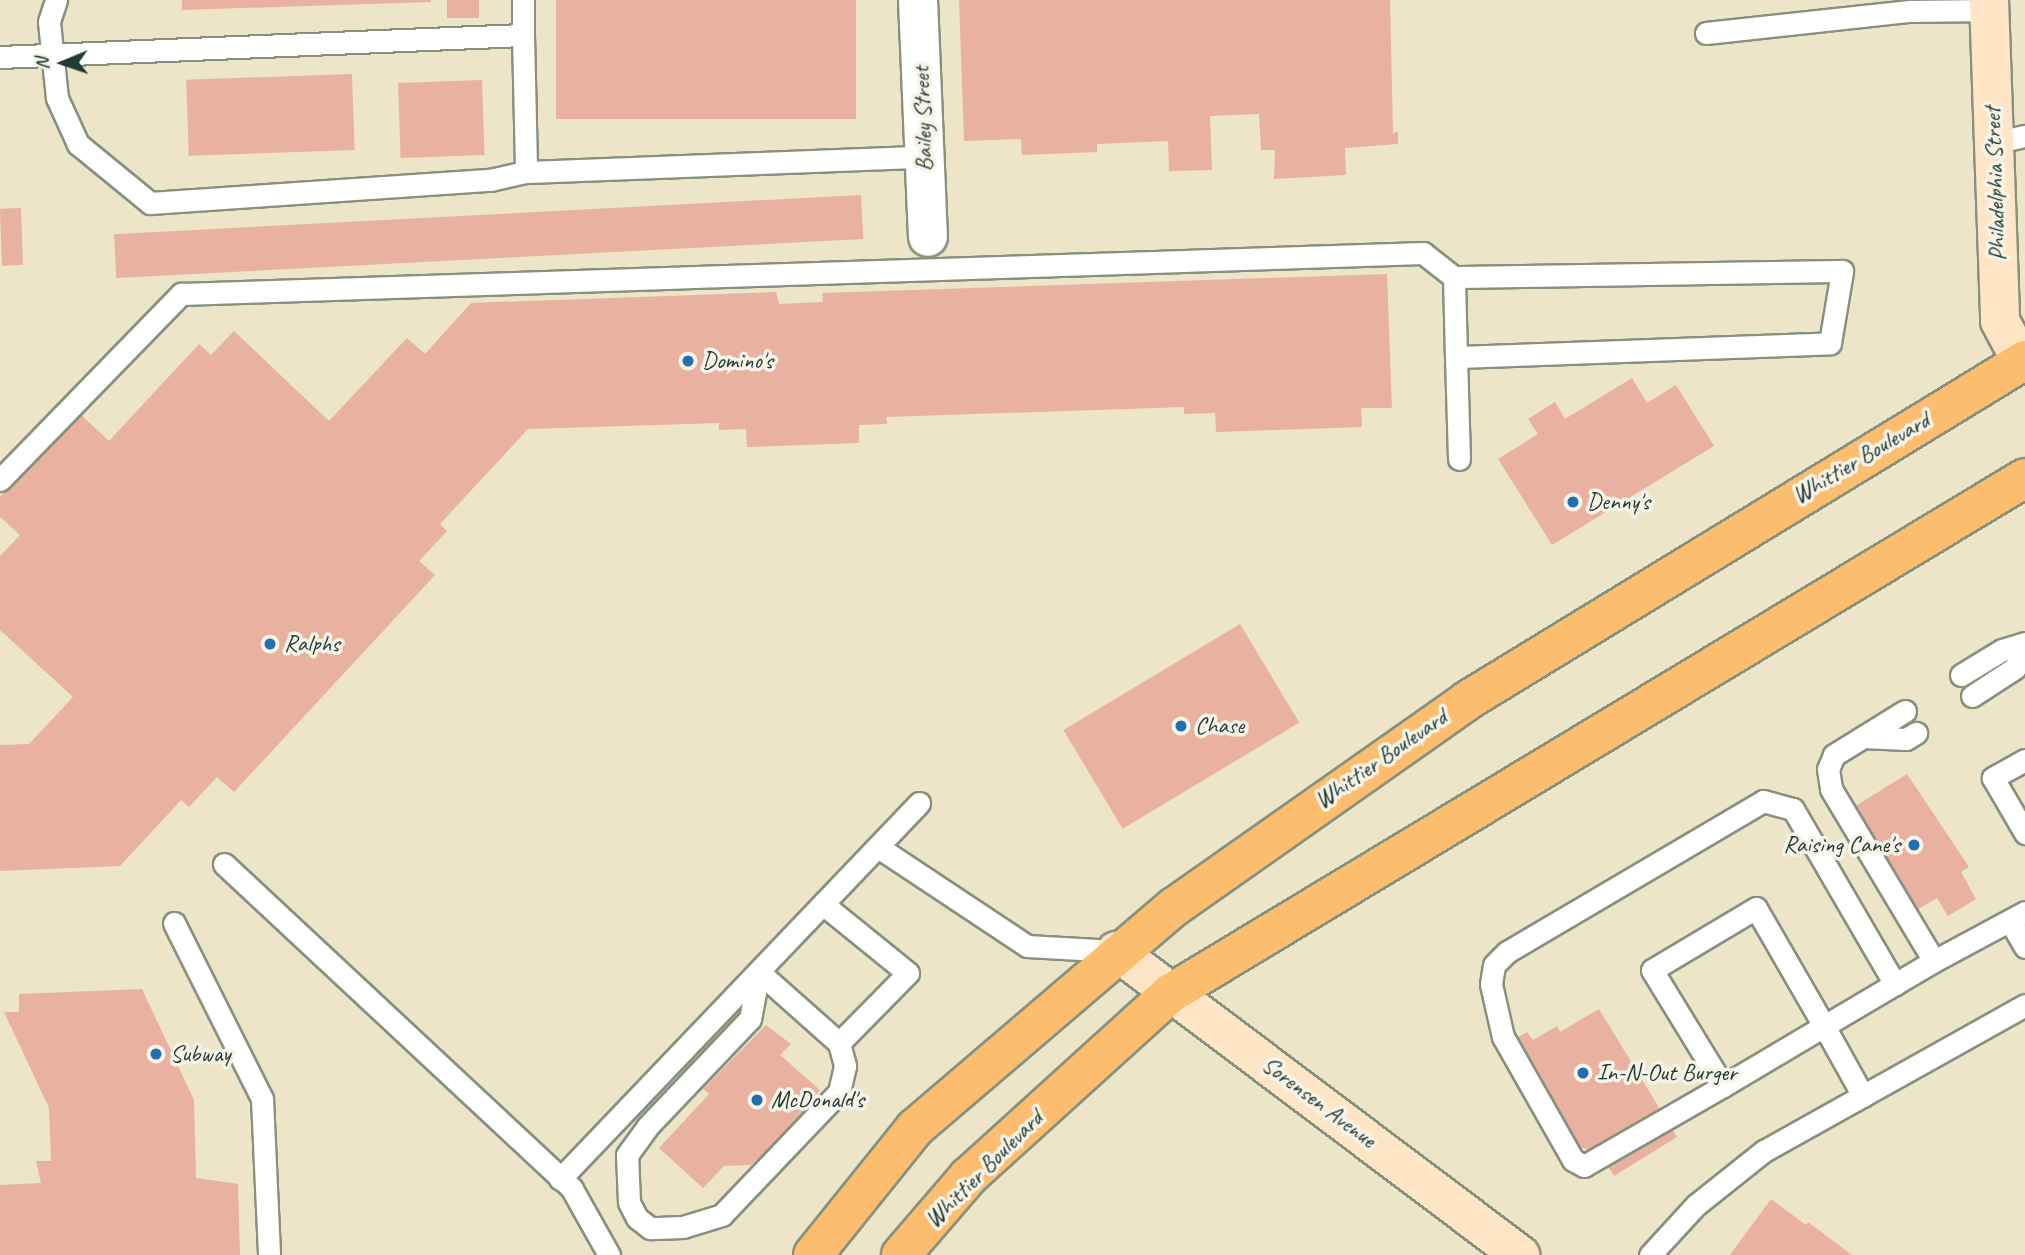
<!DOCTYPE html>
<html>
<head>
<meta charset="utf-8">
<style>
  body { margin:0 }
  #map { position:relative; width:2025px; height:1255px; overflow:hidden; background:#ece5c8; font-family:Caveat,sans-serif }
  div>[style] { position:absolute }
  .building>* { inset:0; background:#e9b19f; transform-origin:0 0 }
  .roads { filter:drop-shadow(2px 0 #86917e) drop-shadow(-2px 0 #86917e) drop-shadow(0 2px #86917e) drop-shadow(0 -2px #86917e) }
  .lane>* { height:21px; margin:-10.5px; padding:0 10.5px; transform-origin:10.5px; border-radius:10.5px; background:#fff }
  .street>* { height:38px; margin:-19px; padding:0 19px; transform-origin:19px; border-radius:19px; background:#fff }
  .secondary>* { height:38px; margin:-19px; padding:0 19px; transform-origin:19px; border-radius:19px; background:#fee5c5 }
  .primary>* { height:38px; margin:-19px; padding:0 19px; transform-origin:19px; border-radius:19px; background:#fcbd6f }
  .dots>* { width:19px; height:19px; translate:-50% -50%; box-sizing:border-box; border:4px solid #f7f3e8; border-radius:50% }
  span { translate:-50% -50%; white-space:nowrap; text-align:center; line-height:1.15; -webkit-text-stroke:7px #f7f3e8; paint-order:stroke }
  .street-label { font-size:24px; color:#1f3d34 }
  .poi-label { font-size:24px; color:#1f3d34 }
  .left { translate:0 -50%; text-align:left }
  .right { translate:-100% -50%; text-align:right }
  .north { position:absolute; left:28px; top:28px; width:70px; height:70px; -webkit-text-stroke:5px #f7f3e8; paint-order:stroke; rotate:268deg; font-size:19px; font-weight:700; line-height:28px; text-align:center; color:#1f3d34 }
  .north::after { content:''; display:block; margin:auto; width:24px; height:32px; background:#1f3d34; clip-path:polygon(50% 0,100% 100%,50% 72%,0 100%) }
</style>
</head>
<body>
<div id="map">
  <div class="building">
    <i style="clip-path:polygon(182px 0,431px 0,431px 2px,182px 10px)"></i>
    <i style="left:447px;top:0;width:32px;height:18px"></i>
    <i style="left:556px;top:0;width:300px;height:119px"></i>
    <i style="clip-path:polygon(959px 0,1390px 0,1393px 133px,1398px 132px,1398px 144px,1345px 148px,1346px 175px,1274px 179px,1275px 150px,1261px 150px,1259px 114px,1210px 116px,1212px 170px,1169px 171px,1168px 141px,1097px 144px,1097px 152px,1022px 155px,1021px 139px,964px 141px)"></i>
    <i style="left:352px;top:74px;width:76px;height:166px;rotate:88deg"></i>
    <i style="left:482px;top:80px;width:75px;height:84px;rotate:88deg"></i>
    <i style="left:861px;top:195px;width:44px;height:748px;rotate:87deg"></i>
    <i style="left:21px;top:208px;width:57px;height:21px;rotate:88deg"></i>
    <i style="clip-path:polygon(1387px 274px,1392px 408px,1361px 408px,1362px 427px,1216px 432px,1215px 413px,1184px 414px,1184px 407px,886px 417px,887px 424px,859px 425px,859px 443px,747px 447px,746px 429px,719px 430px,719px 423px,528px 429px,440px 524px,447px 531px,419px 561px,435px 575px,234px 792px,217px 777px,189px 807px,181px 800px,120px 866px,0 871px,0 745px,29px 744px,73px 697px,0 630px,0 556px,20px 535px,0 517px,0 497px,79px 413px,109px 441px,199px 344px,211px 355px,234px 331px,329px 421px,407px 338px,425px 354px,471px 303px,776px 292px,779px 304px,823px 302px,822px 293px)"></i>
    <i style="clip-path:polygon(1632px 378px,1647px 403px,1676px 385px,1714px 446px,1552px 545px,1498px 459px,1538px 434px,1528px 419px,1555px 402px,1565px 419px)"></i>
    <i style="left:1240px;top:624px;width:115px;height:206px;rotate:59deg"></i>
    <i style="clip-path:polygon(1907px 774px,1969px 867px,1961px 872px,1976px 899px,1948px 916px,1937px 898px,1915px 911px,1854px 807px)"></i>
    <i style="clip-path:polygon(142px 989px,194px 1100px,196px 1178px,238px 1184px,240px 1255px,0 1255px,0 1185px,41px 1183px,36px 1161px,51px 1161px,49px 1108px,4px 1012px,19px 1012px,19px 994px)"></i>
    <i style="clip-path:polygon(1599px 1009px,1677px 1137px,1614px 1176px,1600px 1153px,1573px 1145px,1509px 1042px,1527px 1032px,1533px 1040px,1557px 1026px,1560px 1032px)"></i>
    <i style="clip-path:polygon(766px 1025px,791px 1044px,780px 1055px,820px 1090px,805px 1107px,813px 1114px,802px 1125px,797px 1120px,767px 1153px,763px 1167px,756px 1160px,751px 1165px,724px 1166px,703px 1188px,659px 1148px,709px 1094px,703px 1089px)"></i>
    <i style="clip-path:polygon(1771px 1199px,1806px 1225px,1808px 1222px,1852px 1255px,1730px 1255px)"></i>
  </div>
  <div class="roads">
    <div class="lane">
      <i style="left:56px;top:0;width:23px;rotate:108deg"></i>
      <i style="left:49px;top:22px;width:76px;rotate:84deg"></i>
      <i style="left:57px;top:98px;width:51px;rotate:65.5deg"></i>
      <i style="left:78px;top:144px;width:93px;rotate:39.3deg"></i>
      <i style="left:150px;top:203px;width:341px;rotate:-3.9deg"></i>
      <i style="left:490px;top:180px;width:37px;rotate:-13deg"></i>
      <i style="left:1706px;top:33px;width:205px;rotate:-6.2deg"></i>
      <i style="left:1910px;top:11px;width:79px;rotate:-0.7deg"></i>
      <i style="left:523px;top:35px;width:35px;rotate:-90deg"></i>
      <i style="left:0;top:57px;width:523px;rotate:-2.41deg"></i>
      <i style="left:523px;top:35px;width:137px;rotate:88.7deg"></i>
      <i style="left:526px;top:172px;width:398px;rotate:-2.2deg"></i>
      <i style="left:1994px;top:143px;width:32px;rotate:-13deg"></i>
      <i style="left:1456px;top:357px;width:374px;rotate:-2.1deg"></i>
      <i style="left:1830px;top:343px;width:73px;rotate:-80.5deg"></i>
      <i style="left:1842px;top:271px;width:388px;rotate:179.1deg"></i>
      <i style="left:1454px;top:277px;width:80px;rotate:88.6deg"></i>
      <i style="left:1456px;top:357px;width:102px;rotate:88.3deg"></i>
      <i style="left:0;top:480px;width:260px;rotate:-45.8deg"></i>
      <i style="left:181px;top:294px;width:1243px;rotate:-1.89deg"></i>
      <i style="left:1423px;top:253px;width:39px;rotate:38deg"></i>
      <i style="left:1961px;top:675px;width:48px;rotate:-31.4deg"></i>
      <i style="left:2002px;top:650px;width:24px;rotate:-17deg"></i>
      <i style="left:1972px;top:696px;width:51px;rotate:-33.1deg"></i>
      <i style="left:2015px;top:668px;width:23px;rotate:-65deg"></i>
      <i style="left:1905px;top:711px;width:84px;rotate:148.2deg"></i>
      <i style="left:1834px;top:755px;width:15px;rotate:113deg"></i>
      <i style="left:1828px;top:769px;width:20px;rotate:81deg"></i>
      <i style="left:1831px;top:789px;width:200px;rotate:59.1deg"></i>
      <i style="left:1863px;top:737px;width:43px;rotate:2.7deg"></i>
      <i style="left:1906px;top:739px;width:12px;rotate:-31deg"></i>
      <i style="left:2025px;top:760px;width:37px;rotate:151deg"></i>
      <i style="left:1993px;top:778px;width:64px;rotate:59.8deg"></i>
      <i style="left:878px;top:847px;width:179px;rotate:33.6deg"></i>
      <i style="left:1027px;top:946px;width:89px;rotate:3.2deg"></i>
      <i style="left:224px;top:864px;width:476px;rotate:43deg"></i>
      <i style="left:572px;top:1189px;width:76px;rotate:60.7deg"></i>
      <i style="left:824px;top:905px;width:108px;rotate:39deg"></i>
      <i style="left:908px;top:973px;width:98px;rotate:134.6deg"></i>
      <i style="left:2010px;top:921px;width:30px;rotate:60deg"></i>
      <i style="left:174px;top:923px;width:197px;rotate:63.4deg"></i>
      <i style="left:262px;top:1099px;width:156px;rotate:87.4deg"></i>
      <i style="left:759px;top:972px;width:107px;rotate:41.6deg"></i>
      <i style="left:839px;top:1043px;width:24px;rotate:75deg"></i>
      <i style="left:845px;top:1066px;width:27px;rotate:103deg"></i>
      <i style="left:839px;top:1092px;width:170px;rotate:133.6deg"></i>
      <i style="left:722px;top:1215px;width:41px;rotate:162.9deg"></i>
      <i style="left:683px;top:1227px;width:33px;rotate:178deg"></i>
      <i style="left:650px;top:1228px;width:16px;rotate:-142deg"></i>
      <i style="left:637px;top:1218px;width:18px;rotate:-117deg"></i>
      <i style="left:629px;top:1202px;width:47px;rotate:-92.4deg"></i>
      <i style="left:627px;top:1155px;width:34px;rotate:-54deg"></i>
      <i style="left:647px;top:1127px;width:149px;rotate:-46.4deg"></i>
      <i style="left:750px;top:1019px;width:48px;rotate:-79.2deg"></i>
      <i style="left:1723px;top:1086px;width:160px;rotate:150.1deg"></i>
      <i style="left:1584px;top:1166px;width:13px;rotate:-151deg"></i>
      <i style="left:1573px;top:1160px;width:142px;rotate:-119.6deg"></i>
      <i style="left:1503px;top:1037px;width:54px;rotate:-102.8deg"></i>
      <i style="left:1491px;top:984px;width:19px;rotate:-81deg"></i>
      <i style="left:1494px;top:965px;width:18px;rotate:-45deg"></i>
      <i style="left:1507px;top:952px;width:297px;rotate:-30.5deg"></i>
      <i style="left:1763px;top:801px;width:31px;rotate:15deg"></i>
      <i style="left:1793px;top:809px;width:203px;rotate:59.8deg"></i>
      <i style="left:1863px;top:1096px;width:80px;rotate:-119.1deg"></i>
      <i style="left:1824px;top:1026px;width:136px;rotate:-120deg"></i>
      <i style="left:1756px;top:908px;width:121px;rotate:149.2deg"></i>
      <i style="left:1652px;top:970px;width:136px;rotate:58.5deg"></i>
      <i style="left:1723px;top:1086px;width:117px;rotate:-30.7deg"></i>
      <i style="left:1824px;top:1026px;width:82px;rotate:-30.6deg"></i>
      <i style="left:1895px;top:984px;width:45px;rotate:-30.5deg"></i>
      <i style="left:1934px;top:961px;width:103px;rotate:-28.3deg"></i>
      <i style="left:560px;top:1179px;width:520px;rotate:-46.32deg"></i>
      <i style="left:1650px;top:1255px;width:68px;rotate:-47.4deg"></i>
      <i style="left:1696px;top:1205px;width:87px;rotate:-38.5deg"></i>
      <i style="left:1764px;top:1151px;width:299px;rotate:-29.2deg"></i>
    </div>
    <div class="street">
      <i style="left:918px;top:0;width:237px;rotate:87.6deg"></i>
    </div>
    <div class="secondary">
      <i style="left:1989px;top:0;width:321px;rotate:88deg"></i>
      <i style="left:2000px;top:321px;width:47px;rotate:61.8deg"></i>
      <i style="left:1116px;top:951px;width:506px;rotate:36.96deg"></i>
    </div>
    <div class="primary">
      <i style="left:813px;top:1255px;width:163px;rotate:-51.2deg"></i>
      <i style="left:915px;top:1128px;width:340px;rotate:-40.5deg"></i>
      <i style="left:1174px;top:907px;width:360px;rotate:-35.1deg"></i>
      <i style="left:1468px;top:700px;width:653px;rotate:-31.4deg"></i>
      <i style="left:901px;top:1255px;width:103px;rotate:-49.3deg"></i>
      <i style="left:968px;top:1177px;width:274px;rotate:-42.2deg"></i>
      <i style="left:1171px;top:993px;width:997px;rotate:-31.09deg"></i>
    </div>
  </div>
  <div class="dots">
    <i style="left:688px;top:361px;background:#1f6fb2"></i>
    <i style="left:1573px;top:502px;background:#1f6fb2"></i>
    <i style="left:270px;top:644px;background:#1f6fb2"></i>
    <i style="left:1181px;top:726px;background:#1f6fb2"></i>
    <i style="left:1914px;top:845px;background:#1f6fb2"></i>
    <i style="left:156px;top:1054px;background:#1f6fb2"></i>
    <i style="left:1583px;top:1073px;background:#1f6fb2"></i>
    <i style="left:757px;top:1100px;background:#1f6fb2"></i>
  </div>
  <div class="street-label">
    <span style="left:923px;top:119px;rotate:-92deg">Bailey Street</span>
    <span style="left:1995px;top:184px;rotate:-92deg">Philadelphia Street</span>
    <span style="left:1861px;top:458px;rotate:-31deg">Whittier Boulevard</span>
    <span style="left:1381px;top:759px;rotate:-35deg">Whittier Boulevard</span>
    <span style="left:1319px;top:1102px;rotate:37deg">Sorensen Avenue</span>
    <span style="left:984px;top:1169px;rotate:-45deg">Whittier Boulevard</span>
  </div>
  <div class="poi-label">
    <span class="left" style="left:702px;top:361px">Domino's</span>
    <span class="left" style="left:1587px;top:502px">Denny's</span>
    <span class="left" style="left:284px;top:644px">Ralphs</span>
    <span class="left" style="left:1195px;top:726px">Chase</span>
    <span class="right" style="left:1900px;top:845px">Raising Cane's</span>
    <span class="left" style="left:170px;top:1054px">Subway</span>
    <span class="left" style="left:1597px;top:1073px">In-N-Out Burger</span>
    <span class="left" style="left:771px;top:1100px">McDonald's</span>
  </div>
  <div class="north">N</div>
</div>
</body>
</html>
